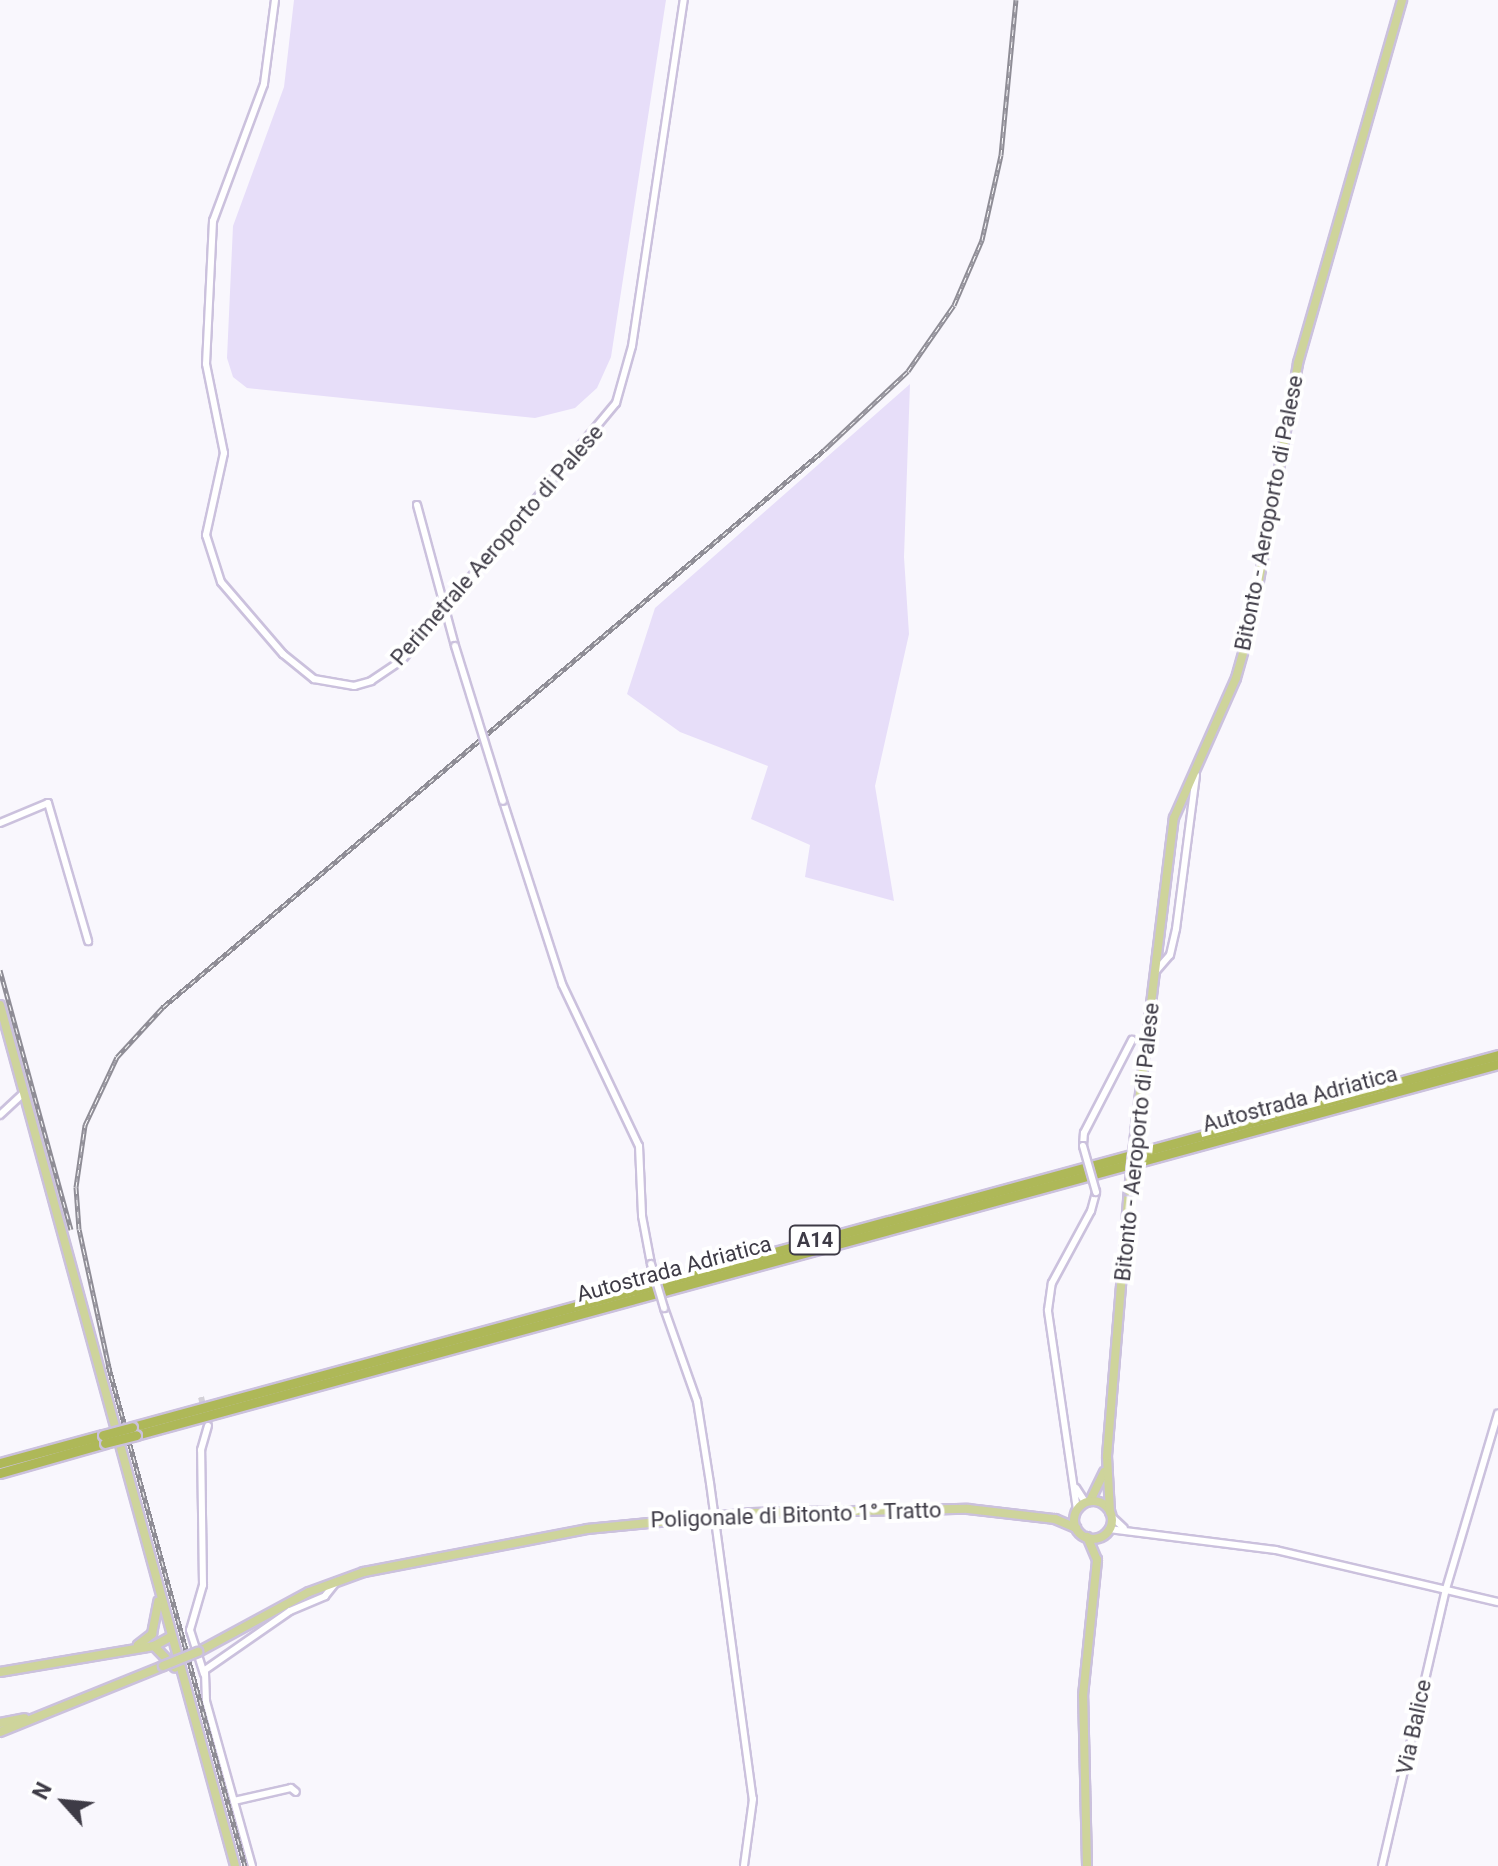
<!DOCTYPE html>
<html>
<head>
<meta charset="utf-8">
<style>
  body { margin:0 }
  #map { position:relative; width:1498px; height:1866px; overflow:hidden; background:#f9f7fd; font-family:Roboto,sans-serif }
  div>[style] { position:absolute }
  .green>* { inset:0; background:#e7def9 }
  .minor-tunnel>* { height:6px; margin-top:-3px; transform-origin:0; background:repeating-linear-gradient(90deg,#d4d1d8 0 6px,transparent 0 9px) }
  .roads { filter:drop-shadow(2px 0 #cbc1dd) drop-shadow(-2px 0 #cbc1dd) drop-shadow(0 2px #cbc1dd) drop-shadow(0 -2px #cbc1dd) }
  .minor>* { height:6px; margin:-3px; padding:0 3px; transform-origin:3px; border-radius:3px; background:#fff }
  .major>* { height:8px; margin:-4px; padding:0 4px; transform-origin:4px; border-radius:4px; background:#ced49b }
  .major>.ring { margin:-4px; padding:0; box-sizing:content-box; background:none; border:8px solid #ced49b; border-radius:50% }
  .highway>* { height:9px; margin:-4.5px; padding:0 4.5px; transform-origin:4.5px; border-radius:4.5px; background:#aeb858 }
  .rail>* { height:5px; margin-top:-2.5px; transform-origin:0; background:repeating-linear-gradient(90deg,#fff 0 6px,#8f8d96 0 12px); box-sizing:border-box; border-block:2px solid #8f8d96 }
  .bridges { filter:drop-shadow(2px 0 #cbc1dd) drop-shadow(-2px 0 #cbc1dd) drop-shadow(0 2px #cbc1dd) drop-shadow(0 -2px #cbc1dd) }
  .minor-bridge>* { height:6px; margin:-3px; padding:0 3px; transform-origin:3px; border-radius:3px; background:#fff }
  .major-bridge>* { height:8px; margin:-4px; padding:0 4px; transform-origin:4px; border-radius:4px; background:#ced49b }
  .highway-bridge>* { height:9px; margin:-4.5px; padding:0 4.5px; transform-origin:4.5px; border-radius:4.5px; background:#aeb858 }
  span { translate:-50% -50%; white-space:nowrap; text-align:center; line-height:1.15; -webkit-text-stroke:8px #fff; paint-order:stroke }
  .shield-label span { padding:2px 6px; background:#fff; border:2px solid; border-radius:6px; -webkit-text-stroke-width:0 }
  .shield-label { font-size:20px; color:#3e3b46; font-weight:700 }
  .street-label { font-size:22px; color:#3e3b46 }
  .north { position:absolute; left:24px; top:1762px; width:80px; height:80px; -webkit-text-stroke:6px #fff; paint-order:stroke; rotate:297deg; font-size:22px; font-weight:700; line-height:32px; text-align:center; color:#3e3b46 }
  .north::after { content:''; display:block; margin:auto; width:28px; height:36px; background:#3e3b46; clip-path:polygon(50% 0,100% 100%,50% 72%,0 100%) }
</style>
</head>
<body>
<div id="map">
  <div class="green">
    <i style="clip-path:polygon(294px 0,666px 0,611px 357px,597px 388px,575px 408px,535px 418px,247px 388px,233px 377px,227px 358px,233px 226px,284px 87px)"></i>
    <i style="clip-path:polygon(910px 384px,904px 557px,909px 634px,875px 786px,894px 901px,805px 877px,810px 845px,751px 819px,768px 766px,680px 732px,627px 694px,655px 608px)"></i>
  </div>
  <div class="minor-tunnel">
    <i style="left:201px;top:1397px;width:30px;rotate:76deg"></i>
  </div>
  <div class="roads">
    <div class="minor">
      <i style="left:275px;top:0;width:85px;rotate:97.5deg"></i>
      <i style="left:264px;top:84px;width:146px;rotate:110.4deg"></i>
      <i style="left:213px;top:221px;width:143px;rotate:92.8deg"></i>
      <i style="left:206px;top:364px;width:91px;rotate:78.6deg"></i>
      <i style="left:224px;top:453px;width:84px;rotate:102.4deg"></i>
      <i style="left:206px;top:535px;width:49px;rotate:72.3deg"></i>
      <i style="left:221px;top:582px;width:95px;rotate:49.3deg"></i>
      <i style="left:283px;top:654px;width:40px;rotate:39deg"></i>
      <i style="left:314px;top:679px;width:41px;rotate:9.9deg"></i>
      <i style="left:354px;top:686px;width:18px;rotate:-16deg"></i>
      <i style="left:371px;top:681px;width:36px;rotate:-34deg"></i>
      <i style="left:401px;top:661px;width:336px;rotate:-50.2deg"></i>
      <i style="left:616px;top:403px;width:59px;rotate:-74.3deg"></i>
      <i style="left:632px;top:346px;width:350px;rotate:-81.5deg"></i>
      <i style="left:417px;top:505px;width:146px;rotate:74.9deg"></i>
      <i style="left:503px;top:801px;width:192px;rotate:72.1deg"></i>
      <i style="left:562px;top:984px;width:179px;rotate:64.6deg"></i>
      <i style="left:639px;top:1146px;width:70px;rotate:87.5deg"></i>
      <i style="left:642px;top:1216px;width:49px;rotate:79.4deg"></i>
      <i style="left:0;top:823px;width:52px;rotate:-22.6deg"></i>
      <i style="left:48px;top:803px;width:144px;rotate:73.8deg"></i>
      <i style="left:1156px;top:971px;width:21px;rotate:-49deg"></i>
      <i style="left:1170px;top:955px;width:27px;rotate:-77deg"></i>
      <i style="left:1176px;top:929px;width:155px;rotate:-82.6deg"></i>
      <i style="left:0;top:1115px;width:33px;rotate:-43deg"></i>
      <i style="left:1083px;top:1146px;width:13px;rotate:-86deg"></i>
      <i style="left:1084px;top:1133px;width:105px;rotate:-62.7deg"></i>
      <i style="left:664px;top:1308px;width:99px;rotate:70.5deg"></i>
      <i style="left:697px;top:1401px;width:83px;rotate:81deg"></i>
      <i style="left:710px;top:1483px;width:319px;rotate:82.3deg"></i>
      <i style="left:753px;top:1799px;width:68px;rotate:97.7deg"></i>
      <i style="left:1076px;top:1488px;width:17px;rotate:57deg"></i>
      <i style="left:1077px;top:1510px;width:202px;rotate:-98.3deg"></i>
      <i style="left:1048px;top:1310px;width:27px;rotate:-82deg"></i>
      <i style="left:1052px;top:1283px;width:82px;rotate:-61.6deg"></i>
      <i style="left:1091px;top:1211px;width:20px;rotate:-75deg"></i>
      <i style="left:1112px;top:1517px;width:16px;rotate:43deg"></i>
      <i style="left:1109px;top:1529px;width:168px;rotate:7.2deg"></i>
      <i style="left:1276px;top:1550px;width:228px;rotate:13.2deg"></i>
      <i style="left:204px;top:1674px;width:46px;rotate:-107.7deg"></i>
      <i style="left:190px;top:1630px;width:47px;rotate:-73.9deg"></i>
      <i style="left:203px;top:1585px;width:135px;rotate:-90.8deg"></i>
      <i style="left:201px;top:1450px;width:25px;rotate:-74deg"></i>
      <i style="left:234px;top:1801px;width:58px;rotate:-12.8deg"></i>
      <i style="left:291px;top:1788px;width:6px;rotate:39deg"></i>
      <i style="left:252px;top:1866px;width:171px;rotate:-105.6deg"></i>
      <i style="left:206px;top:1701px;width:31px;rotate:-92deg"></i>
      <i style="left:205px;top:1670px;width:103px;rotate:-34.8deg"></i>
      <i style="left:290px;top:1611px;width:38px;rotate:-23deg"></i>
      <i style="left:325px;top:1596px;width:19px;rotate:-51deg"></i>
      <i style="left:1382px;top:1866px;width:284px;rotate:-77deg"></i>
      <i style="left:1446px;top:1589px;width:183px;rotate:-73.5deg"></i>
    </div>
    <div class="major">
      <i style="left:0;top:1005px;width:892px;rotate:74.73deg"></i>
      <i style="left:1136px;top:1126px;width:310px;rotate:-83deg"></i>
      <i style="left:1174px;top:818px;width:153px;rotate:-66.1deg"></i>
      <i style="left:1236px;top:678px;width:55px;rotate:-74.2deg"></i>
      <i style="left:1251px;top:625px;width:266px;rotate:-79.8deg"></i>
      <i style="left:1298px;top:363px;width:378px;rotate:-74deg"></i>
      <i style="left:1090px;top:1501px;width:32px;rotate:-64deg"></i>
      <i class="ring" style="left:1074px;top:1501px;width:30px;height:30px"></i>
      <i style="left:1110px;top:1512px;width:56px;rotate:-93.1deg"></i>
      <i style="left:1107px;top:1456px;width:266px;rotate:-85.3deg"></i>
      <i style="left:138px;top:1645px;width:18px;rotate:-38deg"></i>
      <i style="left:152px;top:1634px;width:33px;rotate:-79deg"></i>
      <i style="left:154px;top:1646px;width:30px;rotate:46deg"></i>
      <i style="left:198px;top:1652px;width:126px;rotate:-28.4deg"></i>
      <i style="left:309px;top:1592px;width:59px;rotate:-20deg"></i>
      <i style="left:364px;top:1572px;width:227px;rotate:-10.9deg"></i>
      <i style="left:587px;top:1529px;width:166px;rotate:-5.5deg"></i>
      <i style="left:752px;top:1513px;width:216px;rotate:-1.1deg"></i>
      <i style="left:968px;top:1509px;width:88px;rotate:6.6deg"></i>
      <i style="left:1055px;top:1519px;width:23px;rotate:23deg"></i>
      <i style="left:0;top:1672px;width:156px;rotate:-9.6deg"></i>
      <i style="left:154px;top:1646px;width:18px;rotate:-29deg"></i>
      <i style="left:0;top:1723px;width:25px;rotate:-11deg"></i>
      <i style="left:0;top:1732px;width:176px;rotate:-22deg"></i>
      <i style="left:1087px;top:1866px;width:170px;rotate:-91.3deg"></i>
      <i style="left:1083px;top:1696px;width:137px;rotate:-84.1deg"></i>
      <i style="left:1097px;top:1560px;width:25px;rotate:-113deg"></i>
    </div>
    <div class="highway">
      <i style="left:132px;top:1427px;width:1416px;rotate:-15.23deg"></i>
      <i style="left:136px;top:1435px;width:1412px;rotate:-15.24deg"></i>
      <i style="left:0;top:1463px;width:107px;rotate:-15.2deg"></i>
      <i style="left:0;top:1473px;width:109px;rotate:-15.9deg"></i>
    </div>
  </div>
  <div class="rail">
    <i style="left:0;top:970px;width:269px;rotate:74.7deg"></i>
    <i style="left:108px;top:1364px;width:520px;rotate:74.74deg"></i>
    <i style="left:110px;top:1372px;width:146px;rotate:-102.2deg"></i>
    <i style="left:79px;top:1229px;width:42px;rotate:-94.1deg"></i>
    <i style="left:76px;top:1187px;width:63px;rotate:-81.7deg"></i>
    <i style="left:85px;top:1125px;width:75px;rotate:-64.8deg"></i>
    <i style="left:117px;top:1057px;width:68px;rotate:-47.4deg"></i>
    <i style="left:163px;top:1007px;width:864px;rotate:-40.12deg"></i>
    <i style="left:824px;top:450px;width:115px;rotate:-43.2deg"></i>
    <i style="left:908px;top:371px;width:80px;rotate:-55.1deg"></i>
    <i style="left:954px;top:305px;width:71px;rotate:-66.7deg"></i>
    <i style="left:982px;top:240px;width:87px;rotate:-77.4deg"></i>
    <i style="left:1001px;top:155px;width:156px;rotate:-84.5deg"></i>
  </div>
  <div class="bridges">
    <div class="minor-bridge">
      <i style="left:455px;top:646px;width:162px;rotate:72.8deg"></i>
      <i style="left:1083px;top:1146px;width:48px;rotate:74.2deg"></i>
      <i style="left:651px;top:1264px;width:46px;rotate:73.5deg"></i>
    </div>
    <div class="major-bridge">
      <i style="left:1129px;top:1191px;width:65px;rotate:-83.9deg"></i>
      <i style="left:163px;top:1666px;width:38px;rotate:-22deg"></i>
    </div>
    <div class="highway-bridge">
      <i style="left:103px;top:1435px;width:30px;rotate:-15deg"></i>
      <i style="left:105px;top:1443px;width:32px;rotate:-14deg"></i>
    </div>
  </div>
  <div class="shield-label">
    <span style="left:815px;top:1240px">A14</span>
  </div>
  <div class="street-label">
    <span style="left:1269px;top:513px;rotate:-79deg">Bitonto - Aeroporto di Palese</span>
    <span style="left:497px;top:545px;rotate:-49deg">Perimetrale Aeroporto di Palese</span>
    <span style="left:1300px;top:1099px;rotate:-15deg">Autostrada Adriatica</span>
    <span style="left:1137px;top:1142px;rotate:-84deg">Bitonto - Aeroporto di Palese</span>
    <span style="left:674px;top:1269px;rotate:-15deg">Autostrada Adriatica</span>
    <span style="left:796px;top:1515px;rotate:-2deg">Poligonale di Bitonto 1° Tratto</span>
    <span style="left:1414px;top:1727px;rotate:-78deg">Via Balice</span>
  </div>
  <div class="north">N</div>
</div>
</body>
</html>
